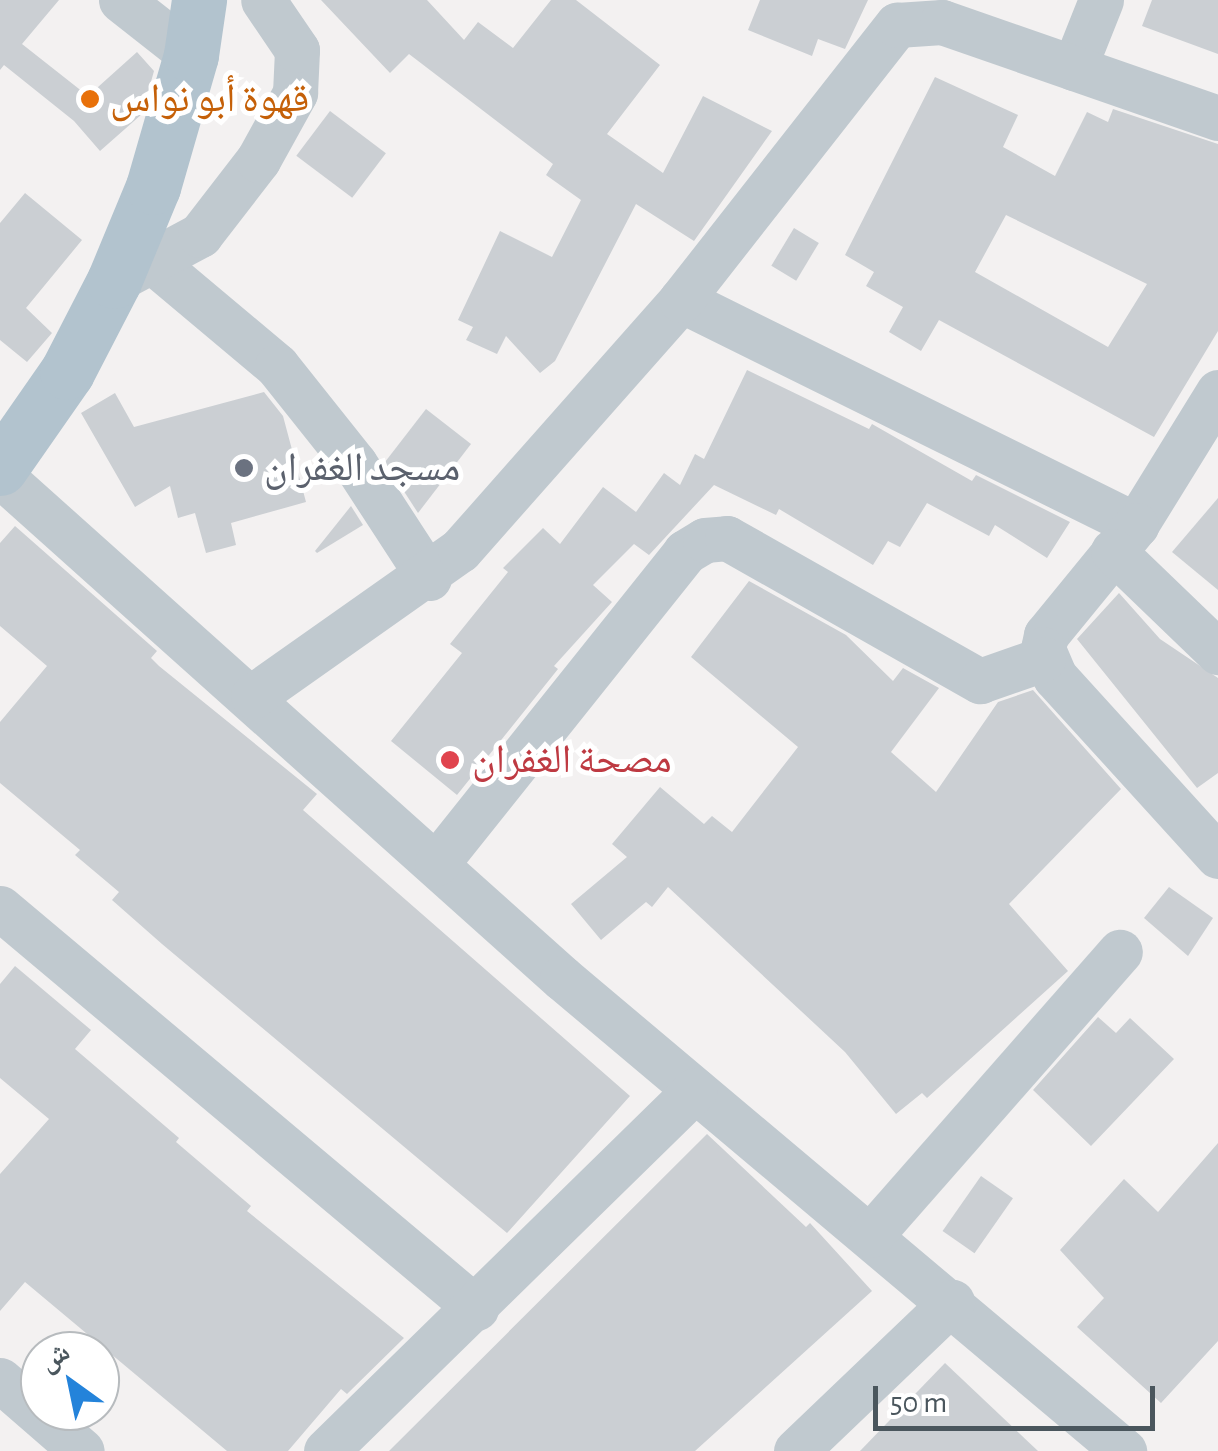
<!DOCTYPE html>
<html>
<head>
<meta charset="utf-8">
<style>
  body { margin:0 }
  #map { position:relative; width:1218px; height:1451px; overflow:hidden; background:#f3f1f1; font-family:"Alegreya Sans","Noto Naskh Arabic",sans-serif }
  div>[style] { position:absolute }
  .building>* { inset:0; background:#cbcfd3; transform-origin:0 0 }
  .minor>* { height:45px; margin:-22.5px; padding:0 22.5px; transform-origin:22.5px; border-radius:22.5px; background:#c0c9cf }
  .major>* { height:55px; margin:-27.5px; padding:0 27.5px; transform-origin:27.5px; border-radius:27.5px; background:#b2c3ce }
  .dots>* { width:28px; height:28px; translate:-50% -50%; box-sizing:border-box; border:5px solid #fff; border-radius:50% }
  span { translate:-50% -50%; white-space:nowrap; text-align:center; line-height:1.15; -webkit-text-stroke:10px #fff; paint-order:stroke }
  .food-label { font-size:40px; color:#c56008 }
  .left { translate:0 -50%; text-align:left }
  .worship-label { font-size:40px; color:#5b616d }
  .health-label { font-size:40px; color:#be3a42 }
  .north { position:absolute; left:20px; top:1331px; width:100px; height:100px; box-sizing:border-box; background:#fff; border:2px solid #b7bbbe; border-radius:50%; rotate:327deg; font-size:28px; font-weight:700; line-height:40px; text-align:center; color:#4a565d }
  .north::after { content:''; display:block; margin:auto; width:35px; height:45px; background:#2483da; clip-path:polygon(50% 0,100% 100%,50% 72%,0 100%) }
  .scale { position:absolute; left:873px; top:1386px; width:282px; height:45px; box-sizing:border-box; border:5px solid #4a565d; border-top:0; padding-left:12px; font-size:30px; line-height:35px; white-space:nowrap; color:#4a565d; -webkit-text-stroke:8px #fff; paint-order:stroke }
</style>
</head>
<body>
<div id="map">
  <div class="building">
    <i style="clip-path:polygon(0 0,59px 0,22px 44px,88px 96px,137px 52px,154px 71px,142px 114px,100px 151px,74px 121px,4px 65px,0 70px)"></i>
    <i style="clip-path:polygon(321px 0,427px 0,464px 40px,478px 22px,513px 48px,551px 0,576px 0,660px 65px,607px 134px,663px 173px,703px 96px,772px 131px,694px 241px,636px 204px,555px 361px,540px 373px,506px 336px,497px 354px,466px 340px,473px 327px,458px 320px,500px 231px,552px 257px,581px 200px,546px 175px,553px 164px,409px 54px,390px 73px)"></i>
    <i style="clip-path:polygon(760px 0,868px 0,845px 49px,818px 39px,812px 56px,748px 30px)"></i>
    <i style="clip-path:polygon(1152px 0,1218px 0,1218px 54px,1142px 26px)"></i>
    <i style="clip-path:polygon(evenodd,935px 77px,1018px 115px,1003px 147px,1055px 176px,1087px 112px,1108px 122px,1113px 109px,1218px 144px,1218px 331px,1154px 437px,939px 320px,921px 351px,889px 332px,903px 307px,866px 286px,874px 272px,845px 255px,935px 77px,1006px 215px,1147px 284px,1108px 347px,975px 272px,1006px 215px)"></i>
    <i style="left:330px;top:111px;width:70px;height:56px;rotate:37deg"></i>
    <i style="clip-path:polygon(25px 193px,82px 240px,26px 308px,52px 333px,27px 362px,0 340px,0 223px)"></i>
    <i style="left:794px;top:228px;width:29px;height:44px;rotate:31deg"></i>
    <i style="clip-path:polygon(747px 370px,869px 429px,872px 424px,972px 481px,976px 475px,1070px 522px,1047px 558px,995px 525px,989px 536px,927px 503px,900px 547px,888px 541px,873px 565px,779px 509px,776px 515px,714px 485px,649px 555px,634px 544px,593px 585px,612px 602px,554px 666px,558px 669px,457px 795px,391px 741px,462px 653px,450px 644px,508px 572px,503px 568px,543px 528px,560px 544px,603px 487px,636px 512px,664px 473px,680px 485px,695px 454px,704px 459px)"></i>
    <i style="clip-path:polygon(264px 392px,283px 416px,306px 502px,231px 523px,236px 545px,206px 553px,195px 513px,178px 518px,170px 486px,135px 507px,81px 413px,115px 393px,134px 427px)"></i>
    <i style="clip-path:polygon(426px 409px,471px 444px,418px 513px,385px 462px)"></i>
    <i style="clip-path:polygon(1218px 498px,1218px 590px,1172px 552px)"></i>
    <i style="clip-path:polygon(351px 506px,363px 525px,317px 553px,315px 551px)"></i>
    <i style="clip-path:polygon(15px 526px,157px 651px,151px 658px,159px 666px,317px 794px,303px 810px,630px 1096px,507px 1233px,162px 944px,112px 900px,119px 892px,75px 855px,80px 850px,0 783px,0 722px,47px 666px,0 626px,0 543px)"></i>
    <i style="clip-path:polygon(749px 581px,846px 635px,893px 681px,903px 668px,939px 688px,891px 752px,936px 792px,998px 702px,1033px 690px,1121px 789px,1009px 904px,1068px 971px,927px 1098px,922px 1093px,896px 1114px,845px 1052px,668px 887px,652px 907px,646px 902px,601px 940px,571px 904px,627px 857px,612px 844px,660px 787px,704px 824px,712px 816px,732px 832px,798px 747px,691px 657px)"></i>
    <i style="clip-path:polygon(1119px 593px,1160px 639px,1218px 678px,1218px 773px,1197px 788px,1077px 639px)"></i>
    <i style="clip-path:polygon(1169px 887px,1213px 918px,1188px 956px,1144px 918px)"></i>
    <i style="clip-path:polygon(15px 966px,91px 1030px,75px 1049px,179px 1138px,176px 1142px,251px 1206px,247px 1211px,404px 1338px,347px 1394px,341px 1389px,288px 1451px,227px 1451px,25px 1282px,0 1311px,0 1174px,49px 1119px,0 1078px,0 984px)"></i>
    <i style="clip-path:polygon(1098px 1017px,1116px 1033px,1130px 1018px,1174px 1059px,1091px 1146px,1033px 1090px)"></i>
    <i style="clip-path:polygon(707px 1134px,806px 1227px,810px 1223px,872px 1291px,695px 1451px,389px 1451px)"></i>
    <i style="clip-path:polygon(1218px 1143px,1218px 1341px,1161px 1403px,1077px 1327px,1104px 1298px,1060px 1250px,1124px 1179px,1158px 1212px)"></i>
    <i style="left:981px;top:1176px;width:39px;height:67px;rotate:35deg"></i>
    <i style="clip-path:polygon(945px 1363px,1038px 1451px,860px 1451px)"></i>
  </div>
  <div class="minor">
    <i style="left:121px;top:0;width:89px;rotate:38.2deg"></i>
    <i style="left:1074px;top:68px;width:73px;rotate:-68.3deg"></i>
    <i style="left:152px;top:261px;width:163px;rotate:40deg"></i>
    <i style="left:277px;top:366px;width:125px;rotate:51.5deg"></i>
    <i style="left:355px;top:464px;width:136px;rotate:57deg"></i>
    <i style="left:127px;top:274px;width:83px;rotate:-28.1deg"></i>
    <i style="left:200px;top:235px;width:95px;rotate:-52.3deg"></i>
    <i style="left:258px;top:160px;width:77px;rotate:-61.1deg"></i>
    <i style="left:295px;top:93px;width:43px;rotate:-87.3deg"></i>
    <i style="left:297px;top:50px;width:60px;rotate:-124.2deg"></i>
    <i style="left:681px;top:300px;width:508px;rotate:26.31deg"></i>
    <i style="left:1218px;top:392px;width:156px;rotate:121.7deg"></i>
    <i style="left:1136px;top:525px;width:142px;rotate:129.3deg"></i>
    <i style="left:1046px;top:635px;width:14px;rotate:102deg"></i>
    <i style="left:1043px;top:649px;width:30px;rotate:67deg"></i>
    <i style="left:1055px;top:677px;width:242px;rotate:47.7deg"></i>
    <i style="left:0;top:475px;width:754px;rotate:41.83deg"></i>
    <i style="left:562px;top:978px;width:735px;rotate:40.09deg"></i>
    <i style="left:1113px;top:551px;width:146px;rotate:43.9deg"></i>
    <i style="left:253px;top:696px;width:253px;rotate:-35.2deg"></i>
    <i style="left:460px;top:550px;width:334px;rotate:-48.5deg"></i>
    <i style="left:681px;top:300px;width:350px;rotate:-51.9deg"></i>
    <i style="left:897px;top:25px;width:45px;rotate:-3.8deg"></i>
    <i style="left:942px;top:22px;width:292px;rotate:19.2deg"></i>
    <i style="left:437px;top:863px;width:398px;rotate:-51.4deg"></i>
    <i style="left:685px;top:552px;width:23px;rotate:-31deg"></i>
    <i style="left:705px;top:540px;width:22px;rotate:-5deg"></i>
    <i style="left:727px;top:538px;width:291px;rotate:29.5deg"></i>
    <i style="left:980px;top:681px;width:67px;rotate:-19.2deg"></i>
    <i style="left:0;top:908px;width:622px;rotate:40.04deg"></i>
    <i style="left:871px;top:1235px;width:377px;rotate:-48.7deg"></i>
    <i style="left:0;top:1380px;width:108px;rotate:40.9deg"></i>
    <i style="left:326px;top:1451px;width:516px;rotate:-44.37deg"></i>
    <i style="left:796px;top:1451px;width:216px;rotate:-43.7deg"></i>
  </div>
  <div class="major">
    <i style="left:0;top:468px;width:117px;rotate:-55.1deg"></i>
    <i style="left:67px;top:372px;width:102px;rotate:-62.7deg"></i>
    <i style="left:114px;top:281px;width:102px;rotate:-67.5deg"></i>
    <i style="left:153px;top:187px;width:137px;rotate:-73.9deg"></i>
    <i style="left:191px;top:55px;width:56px;rotate:-81.7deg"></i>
  </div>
  <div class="dots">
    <i style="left:90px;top:99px;background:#e8710a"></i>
    <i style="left:244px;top:468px;background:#6b7280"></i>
    <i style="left:450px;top:760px;background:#e0444e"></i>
  </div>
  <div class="food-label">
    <span class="left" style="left:110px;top:99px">قهوة أبو نواس</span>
  </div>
  <div class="worship-label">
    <span class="left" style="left:264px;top:468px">مسجد الغفران</span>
  </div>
  <div class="health-label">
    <span class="left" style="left:472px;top:760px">مصحة الغفران</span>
  </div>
  <div class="north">ش</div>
  <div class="scale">50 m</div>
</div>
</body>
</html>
